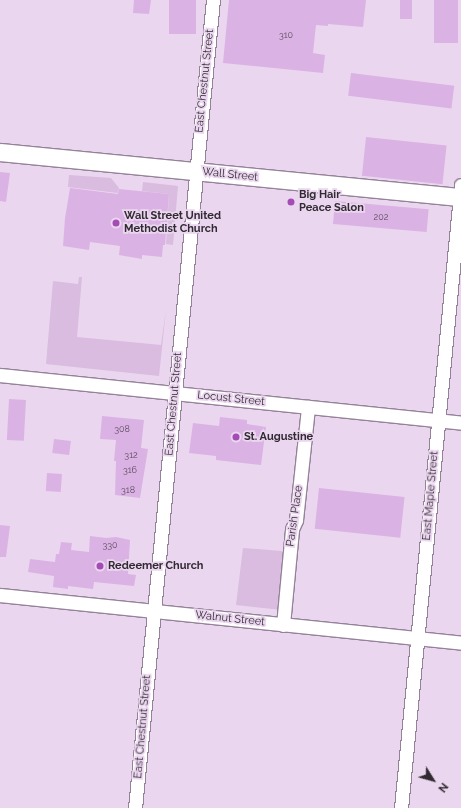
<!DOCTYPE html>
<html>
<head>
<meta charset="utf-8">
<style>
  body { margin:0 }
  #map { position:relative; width:461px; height:808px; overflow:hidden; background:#ebd6ef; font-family:Raleway,sans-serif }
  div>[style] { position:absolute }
  .green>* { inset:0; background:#d9bcdf }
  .building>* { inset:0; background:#dbb2e4; transform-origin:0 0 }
  .roads { filter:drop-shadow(1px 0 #948298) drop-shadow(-1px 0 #948298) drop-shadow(0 1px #948298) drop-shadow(0 -1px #948298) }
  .minor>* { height:13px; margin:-6.5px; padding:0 6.5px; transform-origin:6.5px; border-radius:6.5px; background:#fff }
  .tertiary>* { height:17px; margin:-8.5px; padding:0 8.5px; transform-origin:8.5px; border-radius:8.5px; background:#fff }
  .dots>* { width:11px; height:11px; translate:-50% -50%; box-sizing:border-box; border:2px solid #ebd6ef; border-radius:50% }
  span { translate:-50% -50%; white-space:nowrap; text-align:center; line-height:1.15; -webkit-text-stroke:3.5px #ebd6ef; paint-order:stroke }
  .number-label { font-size:9px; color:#5c4c5f }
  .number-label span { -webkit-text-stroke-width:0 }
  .street-label { font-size:11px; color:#312a33 }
  .poi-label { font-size:11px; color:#312a33; font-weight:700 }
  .left { translate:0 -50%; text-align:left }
  .north { position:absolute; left:413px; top:760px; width:40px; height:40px; -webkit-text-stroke:3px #ebd6ef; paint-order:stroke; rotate:127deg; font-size:11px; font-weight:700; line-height:16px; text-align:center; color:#312a33 }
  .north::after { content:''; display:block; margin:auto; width:14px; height:18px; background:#312a33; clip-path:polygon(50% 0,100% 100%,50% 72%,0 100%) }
</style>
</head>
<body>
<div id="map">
  <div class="green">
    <i style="clip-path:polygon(69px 175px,111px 178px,119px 188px,118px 193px,68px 187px)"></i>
    <i style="clip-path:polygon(143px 182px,178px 186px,173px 245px,166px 244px,169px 194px,142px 191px)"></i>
    <i style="clip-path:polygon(79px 277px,82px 277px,77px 337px,161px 345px,166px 310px,159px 376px,46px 364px,53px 281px,78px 284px)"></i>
    <i style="clip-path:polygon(243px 548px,281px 551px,287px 554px,282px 610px,236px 605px)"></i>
  </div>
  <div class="building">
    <i style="clip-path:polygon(134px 0,151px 0,149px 14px,133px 13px)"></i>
    <i style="left:169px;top:0;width:27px;height:34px"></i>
    <i style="clip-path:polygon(229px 0,366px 0,363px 27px,328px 24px,328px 26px,316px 25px,313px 53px,325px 55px,323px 73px,223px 63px)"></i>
    <i style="left:400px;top:0;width:12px;height:19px"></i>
    <i style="left:434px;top:0;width:24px;height:43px"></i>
    <i style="left:351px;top:73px;width:104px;height:23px;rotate:7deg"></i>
    <i style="left:366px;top:137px;width:81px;height:39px;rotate:6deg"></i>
    <i style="clip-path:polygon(0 172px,10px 173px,6px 202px,0 201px)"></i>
    <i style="clip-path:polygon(70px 188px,118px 194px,119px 189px,169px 194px,165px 245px,163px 245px,162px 257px,142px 255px,142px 259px,119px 255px,120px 246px,90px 242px,89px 250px,63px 246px,65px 218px)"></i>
    <i style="left:335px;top:201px;width:94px;height:23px;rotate:5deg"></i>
    <i style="left:9px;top:399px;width:17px;height:41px;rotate:3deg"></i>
    <i style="clip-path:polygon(102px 416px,144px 420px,141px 448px,148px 449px,140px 498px,115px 495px,116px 461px,114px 461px,116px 440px,100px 439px)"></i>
    <i style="clip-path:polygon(220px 417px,247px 420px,247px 424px,266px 427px,261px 465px,216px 460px,216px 456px,189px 453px,193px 423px,219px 426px)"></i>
    <i style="left:54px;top:439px;width:17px;height:14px;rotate:7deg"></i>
    <i style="left:47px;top:473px;width:15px;height:18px;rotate:4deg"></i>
    <i style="left:319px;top:488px;width:86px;height:41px;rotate:6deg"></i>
    <i style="clip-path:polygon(0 525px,10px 526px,6px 557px,0 557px)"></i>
    <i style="clip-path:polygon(90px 536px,106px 538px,116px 537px,130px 540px,128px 574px,136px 575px,134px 586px,94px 582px,93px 589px,68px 586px,68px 589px,53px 587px,54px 576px,28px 572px,30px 559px,55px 562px,56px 554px,59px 554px,61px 542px,72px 543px,71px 550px,89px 552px)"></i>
  </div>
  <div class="roads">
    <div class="minor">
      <i style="left:0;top:375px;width:463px;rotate:5.9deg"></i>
      <i style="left:0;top:595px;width:463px;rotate:5.9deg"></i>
      <i style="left:283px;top:625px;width:96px;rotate:-84.6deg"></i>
      <i style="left:292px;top:529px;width:10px;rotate:-66deg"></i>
      <i style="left:296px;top:520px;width:114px;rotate:-83.9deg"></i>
      <i style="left:135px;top:808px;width:812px;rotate:-84.49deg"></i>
      <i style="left:401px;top:808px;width:626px;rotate:-84.5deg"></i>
    </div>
    <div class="tertiary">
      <i style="left:0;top:152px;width:463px;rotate:5.6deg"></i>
    </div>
  </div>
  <div class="dots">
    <i style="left:291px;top:202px;background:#a44bb6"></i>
    <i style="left:116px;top:223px;background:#a44bb6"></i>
    <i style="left:236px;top:437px;background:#a44bb6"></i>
    <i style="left:100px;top:566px;background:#a44bb6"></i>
  </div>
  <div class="number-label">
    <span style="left:286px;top:35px">310</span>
    <span style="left:381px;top:217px">202</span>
    <span style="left:122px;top:429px">308</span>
    <span style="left:131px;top:455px">312</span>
    <span style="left:130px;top:470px">316</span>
    <span style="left:128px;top:490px">318</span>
    <span style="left:110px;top:545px">330</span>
  </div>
  <div class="street-label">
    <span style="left:205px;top:81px;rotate:-84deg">East Chestnut Street</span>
    <span style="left:230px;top:175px;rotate:6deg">Wall Street</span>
    <span style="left:231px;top:399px;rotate:6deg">Locust Street</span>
    <span style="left:174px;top:404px;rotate:-85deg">East Chestnut Street</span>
    <span style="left:431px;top:496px;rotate:-85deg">East Maple Street</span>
    <span style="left:295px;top:516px;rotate:-82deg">Parish Place</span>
    <span style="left:230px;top:619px;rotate:6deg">Walnut Street</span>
    <span style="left:143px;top:727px;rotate:-85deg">East Chestnut Street</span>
  </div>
  <div class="poi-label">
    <span class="left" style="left:299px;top:202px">Big Hair<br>Peace Salon</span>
    <span class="left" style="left:124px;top:223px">Wall Street United<br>Methodist Church</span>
    <span class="left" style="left:244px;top:437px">St. Augustine</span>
    <span class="left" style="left:108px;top:566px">Redeemer Church</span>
  </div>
  <div class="north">N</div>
</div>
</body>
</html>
